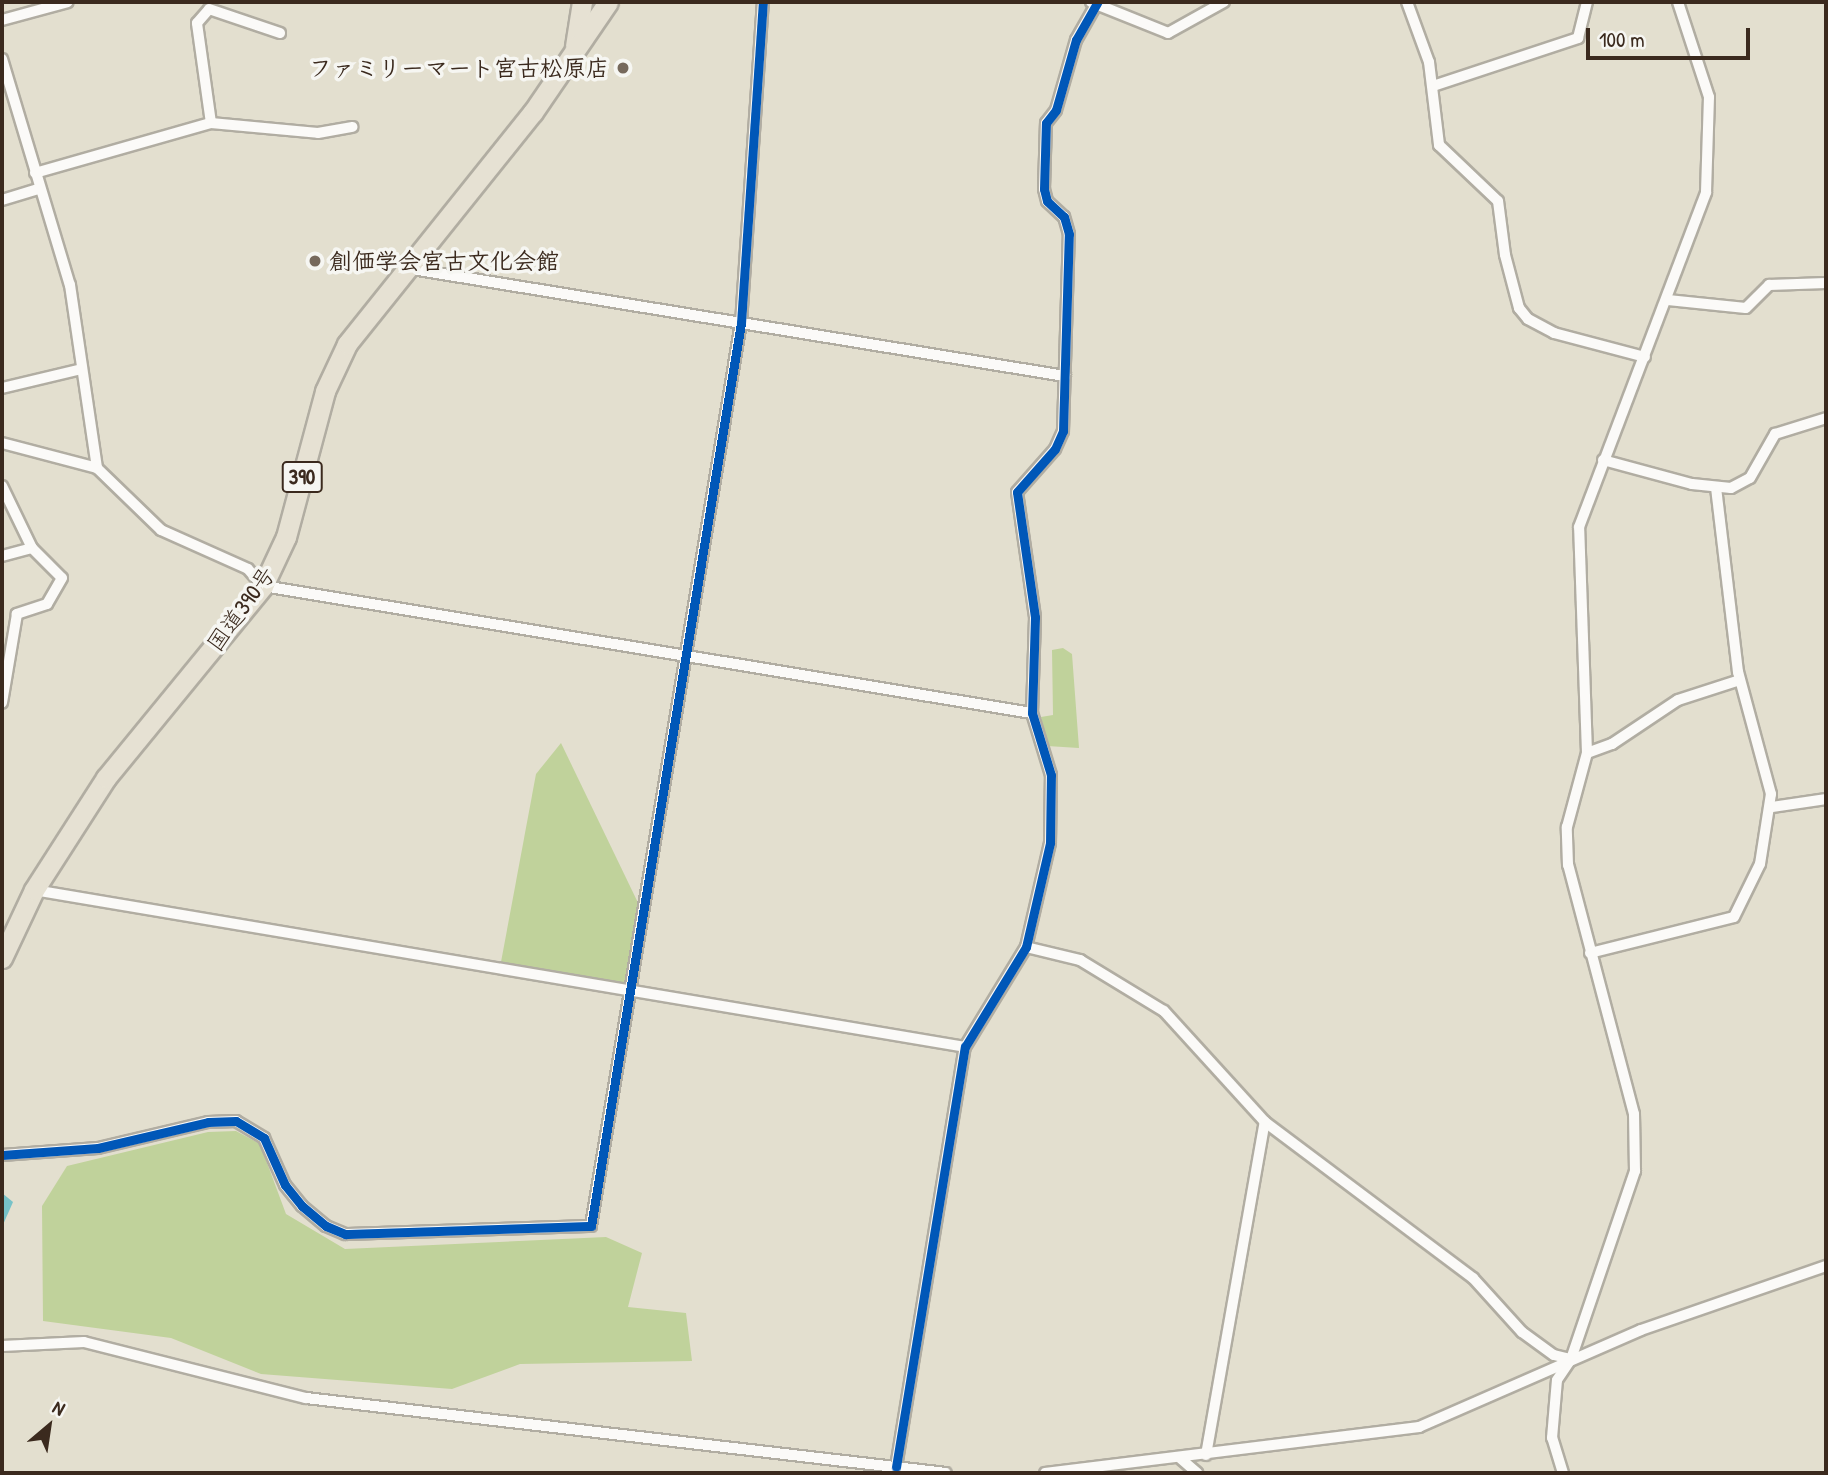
<!DOCTYPE html>
<html>
<head>
<meta charset="utf-8">
<style>
  body { margin:0 }
  #map { position:relative; width:1828px; height:1475px; overflow:hidden; background:#e3dfcf; font-family:"Patrick Hand","Klee One",sans-serif }
  div>[style] { position:absolute }
  .green>* { inset:0; background:#c0d29b }
  .water>* { inset:0; background:#77c2c8 }
  .roads { filter:drop-shadow(2px 0 #b1ada2) drop-shadow(-2px 0 #b1ada2) drop-shadow(0 2px #b1ada2) drop-shadow(0 -2px #b1ada2) }
  .minor>* { height:10px; margin:-5px; padding:0 5px; transform-origin:5px; border-radius:5px; background:#fbfaf8 }
  .trunk>* { height:19px; margin:-9.5px; padding:0 9.5px; transform-origin:9.5px; border-radius:9.5px; background:#e6e1d3 }
  .cycleway>* { height:9px; margin:-4.5px; padding:0 4.5px; transform-origin:4.5px; border-radius:4.5px; background:#0057b8 }
  .dots>* { width:19px; height:19px; translate:-50% -50%; box-sizing:border-box; border:4px solid #f6f6f2; border-radius:50% }
  span { translate:-50% -50%; white-space:nowrap; text-align:center; line-height:1.15; -webkit-text-stroke:7px #f6f6f2; paint-order:stroke }
  .shield-label span { padding:2px 5px; background:#f6f6f2; border:2px solid; border-radius:5px; -webkit-text-stroke-width:0 }
  .shield-label { font-size:21px; color:#3b2a1e; font-weight:700 }
  .poi-label { font-size:23px; color:#3b2a1e; font-weight:700 }
  .right { translate:-100% -50%; text-align:right }
  .left { translate:0 -50%; text-align:left }
  .street-label { font-size:23px; color:#3b2a1e }
  .frame { position:absolute; inset:0; border:4px solid #3b2a1e; pointer-events:none }
  .north { position:absolute; left:14px; top:1391px; width:70px; height:70px; -webkit-text-stroke:5px #f6f6f2; paint-order:stroke; rotate:29deg; font-size:19px; font-weight:700; line-height:28px; text-align:center; color:#3b2a1e }
  .north::after { content:''; display:block; margin:auto; width:24px; height:32px; background:#3b2a1e; clip-path:polygon(50% 0,100% 100%,50% 72%,0 100%) }
  .scale { position:absolute; left:1586px; top:28px; width:164px; height:32px; box-sizing:border-box; border:4px solid #3b2a1e; border-top:0; padding-left:9px; font-size:21px; line-height:24px; white-space:nowrap; color:#3b2a1e; -webkit-text-stroke:5px #f6f6f2; paint-order:stroke }
</style>
</head>
<body>
<div id="map">
  <div class="green">
    <i style="clip-path:polygon(1063px 648px,1072px 654px,1079px 748px,1047px 746px,1041px 717px,1053px 715px,1052px 650px)"></i>
    <i style="clip-path:polygon(561px 743px,641px 909px,629px 985px,501px 962px,536px 774px)"></i>
    <i style="clip-path:polygon(236px 1131px,260px 1144px,286px 1214px,345px 1249px,606px 1237px,642px 1253px,628px 1307px,686px 1313px,692px 1361px,520px 1364px,452px 1389px,261px 1374px,171px 1338px,43px 1321px,42px 1206px,67px 1166px,208px 1132px)"></i>
  </div>
  <div class="water">
    <i style="clip-path:polygon(2px 1193px,13px 1202px,2px 1227px)"></i>
  </div>
  <div class="roads">
    <div class="minor">
      <i style="left:1091px;top:2px;width:83px;rotate:21.9deg"></i>
      <i style="left:1168px;top:33px;width:64px;rotate:-29deg"></i>
      <i style="left:1407px;top:2px;width:64px;rotate:69.9deg"></i>
      <i style="left:1429px;top:62px;width:84px;rotate:83.1deg"></i>
      <i style="left:1439px;top:145px;width:81px;rotate:43.5deg"></i>
      <i style="left:1498px;top:201px;width:54px;rotate:82.6deg"></i>
      <i style="left:1505px;top:255px;width:55px;rotate:75.2deg"></i>
      <i style="left:1519px;top:308px;width:14px;rotate:51deg"></i>
      <i style="left:1528px;top:319px;width:30px;rotate:28deg"></i>
      <i style="left:1554px;top:333px;width:94px;rotate:14.8deg"></i>
      <i style="left:2px;top:20px;width:68px;rotate:-15.3deg"></i>
      <i style="left:2px;top:59px;width:236px;rotate:73.3deg"></i>
      <i style="left:70px;top:285px;width:185px;rotate:81.6deg"></i>
      <i style="left:1433px;top:86px;width:153px;rotate:-18.3deg"></i>
      <i style="left:1578px;top:38px;width:37px;rotate:-76deg"></i>
      <i style="left:211px;top:123px;width:107px;rotate:5.3deg"></i>
      <i style="left:318px;top:133px;width:35px;rotate:-10deg"></i>
      <i style="left:35px;top:173px;width:183px;rotate:-15.9deg"></i>
      <i style="left:211px;top:123px;width:101px;rotate:-98deg"></i>
      <i style="left:197px;top:23px;width:18px;rotate:-49deg"></i>
      <i style="left:209px;top:9px;width:75px;rotate:18.7deg"></i>
      <i style="left:2px;top:200px;width:39px;rotate:-17deg"></i>
      <i style="left:406px;top:268px;width:668px;rotate:9.31deg"></i>
      <i style="left:1668px;top:300px;width:78px;rotate:5.9deg"></i>
      <i style="left:1746px;top:308px;width:33px;rotate:-45deg"></i>
      <i style="left:1769px;top:285px;width:57px;rotate:-2deg"></i>
      <i style="left:2px;top:388px;width:82px;rotate:-13.4deg"></i>
      <i style="left:2px;top:443px;width:98px;rotate:14.7deg"></i>
      <i style="left:97px;top:468px;width:89px;rotate:44.1deg"></i>
      <i style="left:161px;top:530px;width:95px;rotate:24.1deg"></i>
      <i style="left:248px;top:569px;width:23px;rotate:49deg"></i>
      <i style="left:263px;top:586px;width:779px;rotate:9.38deg"></i>
      <i style="left:1603px;top:460px;width:92px;rotate:15.1deg"></i>
      <i style="left:1692px;top:484px;width:39px;rotate:6deg"></i>
      <i style="left:1731px;top:488px;width:21px;rotate:-28deg"></i>
      <i style="left:1750px;top:478px;width:51px;rotate:-60.4deg"></i>
      <i style="left:1775px;top:434px;width:53px;rotate:-17.4deg"></i>
      <i style="left:2px;top:486px;width:69px;rotate:64.2deg"></i>
      <i style="left:32px;top:548px;width:42px;rotate:45deg"></i>
      <i style="left:62px;top:578px;width:30px;rotate:120deg"></i>
      <i style="left:47px;top:604px;width:32px;rotate:162deg"></i>
      <i style="left:17px;top:614px;width:90px;rotate:99.6deg"></i>
      <i style="left:2px;top:556px;width:31px;rotate:-15deg"></i>
      <i style="left:1587px;top:753px;width:27px;rotate:-20deg"></i>
      <i style="left:1612px;top:744px;width:79px;rotate:-33.7deg"></i>
      <i style="left:1678px;top:700px;width:65px;rotate:-17.9deg"></i>
      <i style="left:1772px;top:807px;width:55px;rotate:-8.4deg"></i>
      <i style="left:34px;top:890px;width:944px;rotate:9.57deg"></i>
      <i style="left:1026px;top:947px;width:56px;rotate:13.5deg"></i>
      <i style="left:1080px;top:960px;width:98px;rotate:31.3deg"></i>
      <i style="left:1164px;top:1011px;width:150px;rotate:47.7deg"></i>
      <i style="left:1265px;top:1122px;width:260px;rotate:36.9deg"></i>
      <i style="left:1473px;top:1278px;width:73px;rotate:47.8deg"></i>
      <i style="left:1522px;top:1332px;width:39px;rotate:36deg"></i>
      <i style="left:1554px;top:1355px;width:16px;rotate:14deg"></i>
      <i style="left:1590px;top:953px;width:148px;rotate:-14deg"></i>
      <i style="left:1734px;top:917px;width:59px;rotate:-63.9deg"></i>
      <i style="left:1760px;top:864px;width:71px;rotate:-81.1deg"></i>
      <i style="left:1771px;top:794px;width:126px;rotate:-105.1deg"></i>
      <i style="left:1738px;top:672px;width:185px;rotate:-96.8deg"></i>
      <i style="left:2px;top:1155px;width:96px;rotate:-4.2deg"></i>
      <i style="left:98px;top:1148px;width:113px;rotate:-13.3deg"></i>
      <i style="left:208px;top:1122px;width:28px;rotate:-2deg"></i>
      <i style="left:236px;top:1121px;width:33px;rotate:31deg"></i>
      <i style="left:264px;top:1138px;width:51px;rotate:65.9deg"></i>
      <i style="left:285px;top:1185px;width:27px;rotate:51deg"></i>
      <i style="left:302px;top:1206px;width:31px;rotate:40deg"></i>
      <i style="left:326px;top:1226px;width:21px;rotate:23deg"></i>
      <i style="left:345px;top:1234px;width:246px;rotate:-1.9deg"></i>
      <i style="left:591px;top:1226px;width:915px;rotate:-80.57deg"></i>
      <i style="left:741px;top:323px;width:322px;rotate:-86.1deg"></i>
      <i style="left:2px;top:1346px;width:82px;rotate:-2.8deg"></i>
      <i style="left:84px;top:1342px;width:229px;rotate:14.2deg"></i>
      <i style="left:306px;top:1398px;width:644px;rotate:6.68deg"></i>
      <i style="left:1206px;top:1455px;width:338px;rotate:-80deg"></i>
      <i style="left:1180px;top:1458px;width:23px;rotate:41deg"></i>
      <i style="left:896px;top:1467px;width:426px;rotate:-80.7deg"></i>
      <i style="left:965px;top:1047px;width:117px;rotate:-58.6deg"></i>
      <i style="left:1026px;top:947px;width:107px;rotate:-77deg"></i>
      <i style="left:1050px;top:843px;width:68px;rotate:-89.2deg"></i>
      <i style="left:1051px;top:775px;width:65px;rotate:-107deg"></i>
      <i style="left:1032px;top:713px;width:96px;rotate:-88.2deg"></i>
      <i style="left:1035px;top:617px;width:126px;rotate:-98.2deg"></i>
      <i style="left:1017px;top:492px;width:57px;rotate:-48.5deg"></i>
      <i style="left:1055px;top:449px;width:20px;rotate:-66deg"></i>
      <i style="left:1063px;top:431px;width:197px;rotate:-88.3deg"></i>
      <i style="left:1069px;top:234px;width:18px;rotate:-106deg"></i>
      <i style="left:1064px;top:217px;width:23px;rotate:-137deg"></i>
      <i style="left:1047px;top:201px;width:12px;rotate:-104deg"></i>
      <i style="left:1044px;top:189px;width:66px;rotate:-88.3deg"></i>
      <i style="left:1046px;top:123px;width:16px;rotate:-52deg"></i>
      <i style="left:1056px;top:110px;width:73px;rotate:-74.1deg"></i>
      <i style="left:1076px;top:40px;width:43px;rotate:-60.4deg"></i>
      <i style="left:1045px;top:1473px;width:377px;rotate:-7deg"></i>
      <i style="left:1419px;top:1427px;width:242px;rotate:-23.6deg"></i>
      <i style="left:1641px;top:1330px;width:196px;rotate:-19.1deg"></i>
      <i style="left:1563px;top:1473px;width:37px;rotate:-107deg"></i>
      <i style="left:1552px;top:1438px;width:58px;rotate:-85.1deg"></i>
      <i style="left:1557px;top:1380px;width:25px;rotate:-56deg"></i>
      <i style="left:1571px;top:1359px;width:199px;rotate:-71.2deg"></i>
      <i style="left:1635px;top:1171px;width:57px;rotate:-91deg"></i>
      <i style="left:1634px;top:1114px;width:258px;rotate:-104.8deg"></i>
      <i style="left:1568px;top:865px;width:38px;rotate:-92deg"></i>
      <i style="left:1567px;top:827px;width:77px;rotate:-74.9deg"></i>
      <i style="left:1587px;top:753px;width:226px;rotate:-92deg"></i>
      <i style="left:1579px;top:527px;width:358px;rotate:-69.2deg"></i>
      <i style="left:1706px;top:192px;width:95px;rotate:-88.2deg"></i>
      <i style="left:1709px;top:97px;width:100px;rotate:-108.1deg"></i>
    </div>
    <div class="trunk">
      <i style="left:575px;top:46px;width:45px;rotate:-81deg"></i>
      <i style="left:2px;top:958px;width:75px;rotate:-64.8deg"></i>
      <i style="left:34px;top:890px;width:133px;rotate:-57.3deg"></i>
      <i style="left:106px;top:778px;width:248px;rotate:-50.7deg"></i>
      <i style="left:263px;top:586px;width:54px;rotate:-64.9deg"></i>
      <i style="left:286px;top:537px;width:151px;rotate:-75deg"></i>
      <i style="left:325px;top:391px;width:52px;rotate:-64.9deg"></i>
      <i style="left:347px;top:344px;width:297px;rotate:-51.3deg"></i>
      <i style="left:533px;top:112px;width:133px;rotate:-55.7deg"></i>
    </div>
  </div>
  <div class="cycleway">
    <i style="left:2px;top:1155px;width:96px;rotate:-4.2deg"></i>
    <i style="left:98px;top:1148px;width:113px;rotate:-13.3deg"></i>
    <i style="left:208px;top:1122px;width:28px;rotate:-2deg"></i>
    <i style="left:236px;top:1121px;width:33px;rotate:31deg"></i>
    <i style="left:264px;top:1138px;width:51px;rotate:65.9deg"></i>
    <i style="left:285px;top:1185px;width:27px;rotate:51deg"></i>
    <i style="left:302px;top:1206px;width:31px;rotate:40deg"></i>
    <i style="left:326px;top:1226px;width:21px;rotate:23deg"></i>
    <i style="left:345px;top:1234px;width:246px;rotate:-1.9deg"></i>
    <i style="left:591px;top:1226px;width:915px;rotate:-80.57deg"></i>
    <i style="left:741px;top:323px;width:322px;rotate:-86.1deg"></i>
    <i style="left:896px;top:1467px;width:426px;rotate:-80.7deg"></i>
    <i style="left:965px;top:1047px;width:117px;rotate:-58.6deg"></i>
    <i style="left:1026px;top:947px;width:107px;rotate:-77deg"></i>
    <i style="left:1050px;top:843px;width:68px;rotate:-89.2deg"></i>
    <i style="left:1051px;top:775px;width:65px;rotate:-107deg"></i>
    <i style="left:1032px;top:713px;width:96px;rotate:-88.2deg"></i>
    <i style="left:1035px;top:617px;width:126px;rotate:-98.2deg"></i>
    <i style="left:1017px;top:492px;width:57px;rotate:-48.5deg"></i>
    <i style="left:1055px;top:449px;width:20px;rotate:-66deg"></i>
    <i style="left:1063px;top:431px;width:197px;rotate:-88.3deg"></i>
    <i style="left:1069px;top:234px;width:18px;rotate:-106deg"></i>
    <i style="left:1064px;top:217px;width:23px;rotate:-137deg"></i>
    <i style="left:1047px;top:201px;width:12px;rotate:-104deg"></i>
    <i style="left:1044px;top:189px;width:66px;rotate:-88.3deg"></i>
    <i style="left:1046px;top:123px;width:16px;rotate:-52deg"></i>
    <i style="left:1056px;top:110px;width:73px;rotate:-74.1deg"></i>
    <i style="left:1076px;top:40px;width:43px;rotate:-60.4deg"></i>
  </div>
  <div class="dots">
    <i style="left:623px;top:68px;background:#76695c"></i>
    <i style="left:315px;top:261px;background:#76695c"></i>
  </div>
  <div class="shield-label">
    <span style="left:302px;top:477px">390</span>
  </div>
  <div class="poi-label">
    <span class="right" style="left:609px;top:68px">ファミリーマート宮古松原店</span>
    <span class="left" style="left:329px;top:261px">創価学会宮古文化会館</span>
  </div>
  <div class="street-label">
    <span style="left:241px;top:609px;rotate:-54deg">国道390号</span>
  </div>
  <div class="frame"></div>
  <div class="north">N</div>
  <div class="scale">100 m</div>
</div>
</body>
</html>
